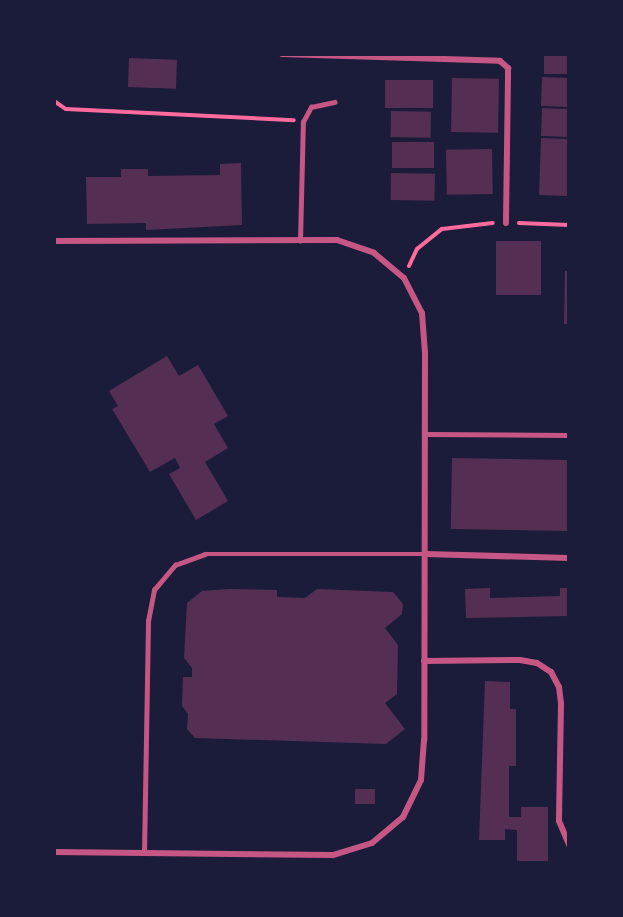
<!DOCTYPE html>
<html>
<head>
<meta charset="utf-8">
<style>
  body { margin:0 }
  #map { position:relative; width:623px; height:917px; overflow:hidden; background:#1b1b3a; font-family:"DM Sans",sans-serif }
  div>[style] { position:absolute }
  .building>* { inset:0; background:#542f53; transform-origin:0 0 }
  .path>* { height:4px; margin:-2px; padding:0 2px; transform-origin:2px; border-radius:2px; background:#ff6b9d }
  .service>* { height:4.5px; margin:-2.25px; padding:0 2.25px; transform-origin:2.25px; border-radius:2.25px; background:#c65784 }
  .minor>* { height:6px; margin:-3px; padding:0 3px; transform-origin:3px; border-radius:3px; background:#c65784 }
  span { translate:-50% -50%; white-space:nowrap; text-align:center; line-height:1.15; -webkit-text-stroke:6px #1b1b3a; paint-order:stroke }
  .frame { position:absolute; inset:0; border:56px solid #1b1b3a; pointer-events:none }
</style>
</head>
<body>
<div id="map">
  <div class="building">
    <i style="left:544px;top:54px;width:25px;height:20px"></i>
    <i style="left:129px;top:58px;width:48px;height:29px;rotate:2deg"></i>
    <i style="left:542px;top:77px;width:27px;height:29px;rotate:2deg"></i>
    <i style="left:452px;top:78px;width:47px;height:54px;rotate:1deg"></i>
    <i style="left:385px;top:80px;width:48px;height:28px"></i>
    <i style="left:542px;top:108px;width:27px;height:28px;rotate:2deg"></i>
    <i style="left:391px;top:111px;width:40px;height:26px;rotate:1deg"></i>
    <i style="left:541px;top:138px;width:28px;height:57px;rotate:2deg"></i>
    <i style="left:392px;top:142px;width:42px;height:26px"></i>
    <i style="left:492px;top:149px;width:45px;height:46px;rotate:89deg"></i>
    <i style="clip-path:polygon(241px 163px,242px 225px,146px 230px,146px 223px,87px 224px,86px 177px,121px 177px,121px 169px,148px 169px,148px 176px,220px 175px,220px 164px)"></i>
    <i style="left:391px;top:173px;width:44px;height:27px;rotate:1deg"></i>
    <i style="left:496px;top:241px;width:45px;height:54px"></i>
    <i style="clip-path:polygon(565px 271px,569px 271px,569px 324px,564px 324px)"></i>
    <i style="clip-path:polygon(167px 356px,179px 376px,198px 365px,228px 416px,214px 424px,228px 448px,205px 462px,228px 501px,196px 520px,169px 474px,180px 468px,175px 458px,150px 472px,112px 409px,118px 406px,109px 391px)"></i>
    <i style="left:452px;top:458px;width:117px;height:71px;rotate:1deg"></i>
    <i style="clip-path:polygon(490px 588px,490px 598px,560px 596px,560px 588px,569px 588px,569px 616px,466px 618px,465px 589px)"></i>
    <i style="clip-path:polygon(229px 589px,277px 590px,277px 597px,305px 598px,317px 589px,393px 592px,403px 604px,402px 614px,385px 628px,398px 645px,397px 694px,385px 703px,405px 729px,386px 744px,195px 738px,187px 729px,188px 714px,182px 706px,183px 677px,192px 677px,192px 668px,184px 658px,187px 603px,202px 591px)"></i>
    <i style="clip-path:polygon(485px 681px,510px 682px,510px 709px,516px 709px,516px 766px,509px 766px,509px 817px,521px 817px,521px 807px,548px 807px,548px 863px,517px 863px,517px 830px,505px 829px,505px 840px,479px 840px)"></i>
    <i style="left:355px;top:789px;width:20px;height:15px"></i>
  </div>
  <div class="path">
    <i style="left:54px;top:101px;width:14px;rotate:34deg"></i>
    <i style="left:66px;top:109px;width:228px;rotate:2.8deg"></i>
    <i style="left:519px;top:223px;width:50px;rotate:2.3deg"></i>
    <i style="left:409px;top:266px;width:19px;rotate:-65deg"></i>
    <i style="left:417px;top:249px;width:32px;rotate:-39deg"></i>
    <i style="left:442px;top:229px;width:51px;rotate:-6.7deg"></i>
  </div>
  <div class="service">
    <i style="left:300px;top:241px;width:119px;rotate:-88.6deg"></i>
    <i style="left:303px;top:122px;width:17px;rotate:-62deg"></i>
    <i style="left:311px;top:107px;width:24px;rotate:-12deg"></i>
    <i style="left:425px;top:434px;width:144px;rotate:0.4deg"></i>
    <i style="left:144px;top:853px;width:232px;rotate:-89deg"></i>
    <i style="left:148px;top:621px;width:32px;rotate:-79deg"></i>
    <i style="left:154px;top:590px;width:33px;rotate:-50deg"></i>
    <i style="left:175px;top:565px;width:32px;rotate:-20deg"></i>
    <i style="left:205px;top:554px;width:220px"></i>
  </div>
  <div class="minor">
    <i style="left:282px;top:54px;width:218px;rotate:1.8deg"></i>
    <i style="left:500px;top:61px;width:11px;rotate:41deg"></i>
    <i style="left:508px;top:68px;width:9px;rotate:90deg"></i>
    <i style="left:508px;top:77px;width:146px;rotate:90.8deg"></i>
    <i style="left:54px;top:241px;width:283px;rotate:-0.2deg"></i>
    <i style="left:337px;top:240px;width:39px;rotate:19deg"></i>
    <i style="left:374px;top:253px;width:39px;rotate:40deg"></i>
    <i style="left:404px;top:278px;width:39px;rotate:63deg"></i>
    <i style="left:422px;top:313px;width:40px;rotate:85.7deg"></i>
    <i style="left:425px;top:353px;width:387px;rotate:90.1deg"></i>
    <i style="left:424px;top:740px;width:40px;rotate:94.3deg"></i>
    <i style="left:421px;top:780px;width:41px;rotate:115.9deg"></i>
    <i style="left:403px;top:817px;width:40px;rotate:140deg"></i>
    <i style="left:372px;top:843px;width:41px;rotate:162.9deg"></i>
    <i style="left:333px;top:855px;width:279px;rotate:-179.4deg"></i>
    <i style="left:425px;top:554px;width:144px;rotate:1.6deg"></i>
    <i style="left:424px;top:661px;width:96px;rotate:-0.6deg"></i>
    <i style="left:520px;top:660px;width:17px;rotate:10deg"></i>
    <i style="left:537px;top:663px;width:17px;rotate:33deg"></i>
    <i style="left:551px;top:672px;width:17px;rotate:62deg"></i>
    <i style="left:559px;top:687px;width:17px;rotate:83deg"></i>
    <i style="left:561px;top:704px;width:117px;rotate:91deg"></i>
    <i style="left:559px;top:821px;width:26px;rotate:67deg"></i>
  </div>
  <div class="frame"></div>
</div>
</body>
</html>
